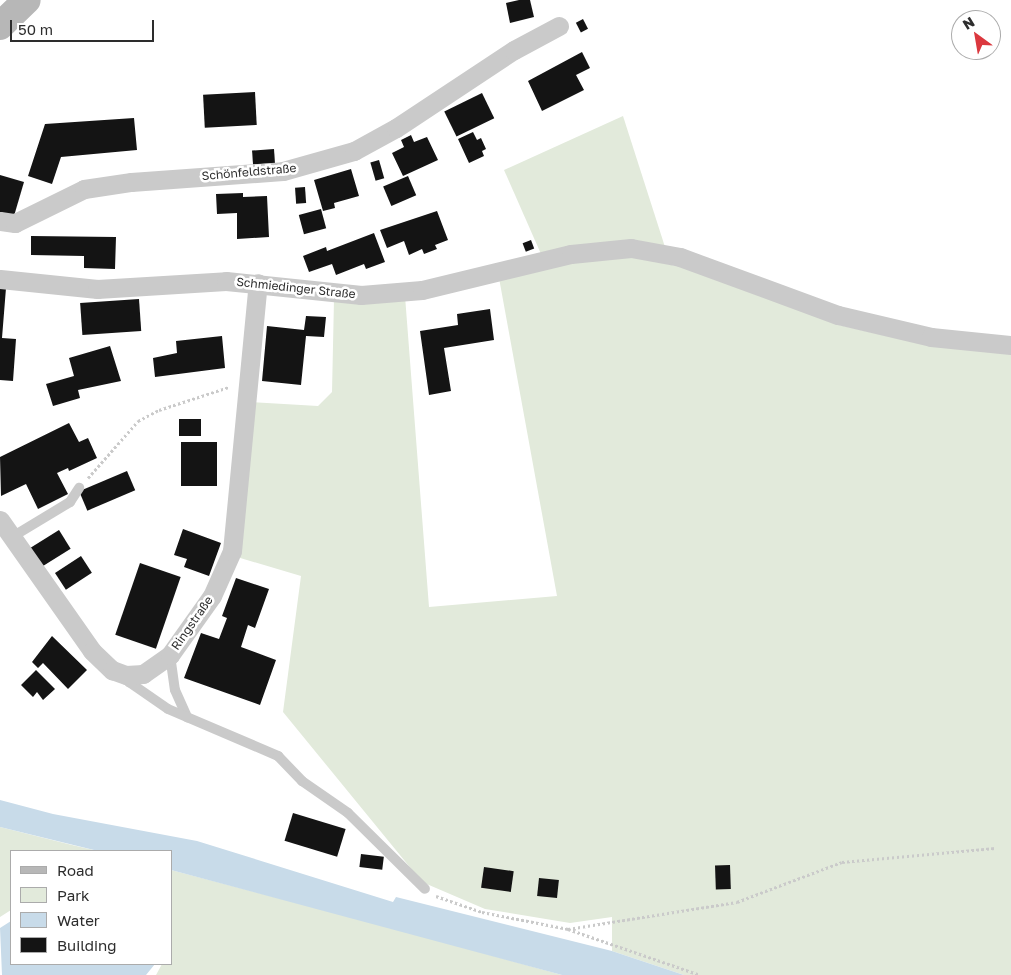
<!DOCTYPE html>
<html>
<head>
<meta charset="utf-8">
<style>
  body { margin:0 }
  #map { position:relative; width:1011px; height:975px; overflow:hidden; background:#fff; font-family:"Golos Text",sans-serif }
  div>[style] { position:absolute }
  .green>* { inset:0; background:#e2eadb }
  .water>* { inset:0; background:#c8dbe9 }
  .building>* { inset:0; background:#141414; transform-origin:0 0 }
  .path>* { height:3px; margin-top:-1.5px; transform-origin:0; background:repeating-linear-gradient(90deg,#cacaca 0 2.5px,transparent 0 5px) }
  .lane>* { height:10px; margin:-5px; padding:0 5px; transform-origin:5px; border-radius:5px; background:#cacaca }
  .street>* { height:19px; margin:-9.5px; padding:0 9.5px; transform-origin:9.5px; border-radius:9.5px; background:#cacaca }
  .secondary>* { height:28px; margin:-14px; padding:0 14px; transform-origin:14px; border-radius:14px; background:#b7b7b7 }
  span { translate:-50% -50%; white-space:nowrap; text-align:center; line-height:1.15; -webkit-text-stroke:5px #fff; paint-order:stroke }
  .street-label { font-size:12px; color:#2d2d2d }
  .legend { position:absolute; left:10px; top:850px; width:162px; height:115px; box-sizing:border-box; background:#fff; border:1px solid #ababab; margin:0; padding:6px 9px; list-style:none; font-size:15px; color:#2d2d2d }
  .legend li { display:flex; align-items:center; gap:10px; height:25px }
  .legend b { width:25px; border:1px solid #ababab }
  .north { position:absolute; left:951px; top:10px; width:50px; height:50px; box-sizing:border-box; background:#fff; border:1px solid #ababab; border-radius:50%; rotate:328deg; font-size:14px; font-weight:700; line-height:20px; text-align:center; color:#2d2d2d }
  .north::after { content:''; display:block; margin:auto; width:18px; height:22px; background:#db383e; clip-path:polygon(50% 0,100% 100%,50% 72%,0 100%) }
  .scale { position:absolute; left:10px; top:20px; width:144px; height:22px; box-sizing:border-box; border:2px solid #2d2d2d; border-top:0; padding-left:6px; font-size:15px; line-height:18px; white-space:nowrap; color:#2d2d2d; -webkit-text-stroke:4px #fff; paint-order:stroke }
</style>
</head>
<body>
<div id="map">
  <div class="green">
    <i style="clip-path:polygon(623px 116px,665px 247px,541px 254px,504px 170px)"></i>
    <i style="clip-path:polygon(630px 256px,704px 272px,835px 324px,865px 331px,910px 341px,1011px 351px,1011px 975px,684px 975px,612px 951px,612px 917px,570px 923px,485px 909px,422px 882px,283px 712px,301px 576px,237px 557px,251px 402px,318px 406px,332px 392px,334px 299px,405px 296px,429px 607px,557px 596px,499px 278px,573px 261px)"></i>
    <i style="clip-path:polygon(0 827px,72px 845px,98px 851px,11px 851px,11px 910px,0 917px)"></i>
    <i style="clip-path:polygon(171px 870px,407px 932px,562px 975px,156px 975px,162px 964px,171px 964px)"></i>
  </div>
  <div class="water">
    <i style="clip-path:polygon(0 800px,53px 814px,197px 841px,393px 902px,396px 897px,612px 951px,684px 975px,562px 975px,171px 870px,171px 851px,98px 851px,0 827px)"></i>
    <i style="clip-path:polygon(11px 921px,11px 964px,155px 964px,146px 975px,2px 975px,0 928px)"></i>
  </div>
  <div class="building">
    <i style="clip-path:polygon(519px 0,530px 0,534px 17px,510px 23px,506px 3px)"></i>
    <i style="left:583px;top:19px;width:11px;height:8px;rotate:63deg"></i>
    <i style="clip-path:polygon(582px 52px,590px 68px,576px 75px,584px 90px,542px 111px,528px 81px)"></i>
    <i style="left:255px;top:92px;width:33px;height:52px;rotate:87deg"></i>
    <i style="left:482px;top:93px;width:28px;height:42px;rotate:64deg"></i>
    <i style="clip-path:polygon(134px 118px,137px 150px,61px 157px,52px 184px,28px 176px,45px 124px)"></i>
    <i style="clip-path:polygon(473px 132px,477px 140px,481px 138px,486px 149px,482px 151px,484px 156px,469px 163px,458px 139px)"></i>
    <i style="clip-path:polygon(411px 135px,414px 142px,427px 137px,438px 160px,403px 176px,392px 153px,404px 147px,401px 140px)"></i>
    <i style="left:274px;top:149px;width:14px;height:22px;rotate:86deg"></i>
    <i style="left:379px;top:160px;width:19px;height:9px;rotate:74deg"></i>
    <i style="clip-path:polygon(351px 169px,359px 196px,334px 203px,335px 208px,323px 211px,314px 180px)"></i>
    <i style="clip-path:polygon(0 175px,24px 182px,14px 216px,0 212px)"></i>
    <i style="left:408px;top:176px;width:21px;height:27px;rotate:67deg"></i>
    <i style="left:305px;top:187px;width:16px;height:10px;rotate:86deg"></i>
    <i style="clip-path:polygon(243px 193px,243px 197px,267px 196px,269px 237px,237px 239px,237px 213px,217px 214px,216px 194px)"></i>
    <i style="left:321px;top:209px;width:20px;height:23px;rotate:75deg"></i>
    <i style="clip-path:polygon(437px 211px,448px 240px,435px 245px,437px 249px,424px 254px,422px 249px,409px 255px,404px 241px,387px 248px,380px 230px)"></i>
    <i style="clip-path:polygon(374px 233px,385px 262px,366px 269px,364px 264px,336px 275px,332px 264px,309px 272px,303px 256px,326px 247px,327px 251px)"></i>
    <i style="clip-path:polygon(31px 236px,116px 237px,115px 269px,84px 268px,84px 256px,31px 255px)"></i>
    <i style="left:531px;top:240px;width:9px;height:9px;rotate:69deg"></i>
    <i style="clip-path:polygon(0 287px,6px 288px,2px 338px,16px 339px,13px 381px,0 380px)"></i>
    <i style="left:139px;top:299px;width:32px;height:59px;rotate:86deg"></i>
    <i style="clip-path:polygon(490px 309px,494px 340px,444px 348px,451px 391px,429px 395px,420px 331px,458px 325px,457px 314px)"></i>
    <i style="clip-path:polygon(306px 316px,326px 317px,324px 337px,306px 336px,301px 385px,262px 381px,267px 326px,304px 330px)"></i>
    <i style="clip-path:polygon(222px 336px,225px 368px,155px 377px,153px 358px,177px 353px,176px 341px)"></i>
    <i style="clip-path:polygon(110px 346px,121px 381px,78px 390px,80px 398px,53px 406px,46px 384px,74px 376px,69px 358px)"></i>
    <i style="left:179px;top:419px;width:22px;height:17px"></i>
    <i style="clip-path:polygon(69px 423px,79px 442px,88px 438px,97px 458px,69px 471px,68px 468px,57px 473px,68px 494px,38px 509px,26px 484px,1px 496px,0 457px)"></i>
    <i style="left:181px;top:442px;width:36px;height:44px"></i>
    <i style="left:127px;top:471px;width:21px;height:52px;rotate:67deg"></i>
    <i style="clip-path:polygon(183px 529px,221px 543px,209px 576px,184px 567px,187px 559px,174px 555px)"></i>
    <i style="left:59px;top:530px;width:22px;height:34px;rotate:58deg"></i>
    <i style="left:81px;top:556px;width:20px;height:31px;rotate:57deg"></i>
    <i style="left:140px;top:563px;width:43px;height:76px;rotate:19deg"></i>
    <i style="clip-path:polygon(236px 578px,269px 589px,255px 628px,248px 625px,241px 647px,276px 660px,260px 705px,184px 678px,201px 633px,219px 639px,227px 618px,222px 616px)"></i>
    <i style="clip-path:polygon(52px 636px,87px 670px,68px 689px,43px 663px,38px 668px,32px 662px)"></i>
    <i style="clip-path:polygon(36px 670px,55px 689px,43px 700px,37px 692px,33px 697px,21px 685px)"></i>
    <i style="left:293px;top:813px;width:55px;height:29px;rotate:17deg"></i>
    <i style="left:361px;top:854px;width:23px;height:13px;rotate:7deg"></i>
    <i style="left:730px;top:865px;width:24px;height:15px;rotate:88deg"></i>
    <i style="left:484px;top:867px;width:30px;height:21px;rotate:8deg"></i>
    <i style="left:539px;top:878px;width:20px;height:18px;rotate:6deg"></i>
  </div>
  <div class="path">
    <i style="left:88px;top:478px;width:76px;rotate:-48.7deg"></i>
    <i style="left:138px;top:421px;width:24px;rotate:-28deg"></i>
    <i style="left:159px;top:410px;width:74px;rotate:-18.2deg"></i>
    <i style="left:436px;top:896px;width:49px;rotate:19.2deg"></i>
    <i style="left:482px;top:912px;width:88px;rotate:11.2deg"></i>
    <i style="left:568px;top:929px;width:140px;rotate:19.2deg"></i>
    <i style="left:568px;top:929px;width:171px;rotate:-9.1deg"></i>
    <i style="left:737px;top:902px;width:112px;rotate:-20.9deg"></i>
    <i style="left:842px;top:862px;width:154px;rotate:-5.2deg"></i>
  </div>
  <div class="lane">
    <i style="left:12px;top:537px;width:68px;rotate:-31.1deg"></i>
    <i style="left:70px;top:502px;width:17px;rotate:-57deg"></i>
    <i style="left:170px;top:655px;width:35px;rotate:82deg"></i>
    <i style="left:175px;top:690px;width:30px;rotate:66deg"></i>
    <i style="left:126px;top:675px;width:8px;rotate:67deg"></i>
    <i style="left:129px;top:682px;width:47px;rotate:34.7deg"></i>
    <i style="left:168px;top:709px;width:120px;rotate:23.1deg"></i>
    <i style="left:278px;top:756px;width:35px;rotate:46deg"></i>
    <i style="left:302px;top:781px;width:56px;rotate:34.8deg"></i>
    <i style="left:348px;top:813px;width:108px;rotate:44.6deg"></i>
  </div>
  <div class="street">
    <i style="left:0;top:221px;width:15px;rotate:8deg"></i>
    <i style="left:15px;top:223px;width:77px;rotate:-26.2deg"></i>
    <i style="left:84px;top:189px;width:48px;rotate:-8.5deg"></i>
    <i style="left:131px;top:182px;width:152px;rotate:-4.1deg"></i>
    <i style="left:283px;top:171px;width:74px;rotate:-15.7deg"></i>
    <i style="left:354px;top:151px;width:48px;rotate:-28.7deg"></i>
    <i style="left:396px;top:128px;width:141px;rotate:-33.5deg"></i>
    <i style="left:514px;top:50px;width:51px;rotate:-28.1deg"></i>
    <i style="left:0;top:279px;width:98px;rotate:5.9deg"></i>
    <i style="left:97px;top:289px;width:129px;rotate:-3.5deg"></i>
    <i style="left:226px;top:281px;width:136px;rotate:5.9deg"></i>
    <i style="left:361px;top:295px;width:61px;rotate:-4.7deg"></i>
    <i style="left:422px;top:290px;width:153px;rotate:-13.6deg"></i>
    <i style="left:571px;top:254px;width:60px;rotate:-5.7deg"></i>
    <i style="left:631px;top:248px;width:50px;rotate:10.4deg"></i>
    <i style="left:680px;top:257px;width:168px;rotate:20.2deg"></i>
    <i style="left:838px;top:315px;width:96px;rotate:13.3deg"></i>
    <i style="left:931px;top:337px;width:80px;rotate:5.7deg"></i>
    <i style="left:0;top:520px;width:160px;rotate:54.9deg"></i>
    <i style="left:92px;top:651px;width:28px;rotate:44deg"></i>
    <i style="left:112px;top:670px;width:15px;rotate:20deg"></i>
    <i style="left:126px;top:675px;width:17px;rotate:-3deg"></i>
    <i style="left:143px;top:674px;width:33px;rotate:-35deg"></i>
    <i style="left:170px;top:655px;width:72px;rotate:-54.6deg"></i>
    <i style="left:212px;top:596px;width:49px;rotate:-66deg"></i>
    <i style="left:232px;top:551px;width:269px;rotate:-84.5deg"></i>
  </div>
  <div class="secondary">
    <i style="left:0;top:26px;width:37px;rotate:-44deg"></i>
  </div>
  <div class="street-label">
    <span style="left:249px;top:172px;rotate:-5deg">Schönfeldstraße</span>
    <span style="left:296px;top:288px;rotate:6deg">Schmiedinger Straße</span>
    <span style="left:192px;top:623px;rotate:-55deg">Ringstraße</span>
  </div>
  <ul class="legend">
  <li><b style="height:6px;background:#b7b7b7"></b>Road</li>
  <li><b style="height:14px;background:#e2eadb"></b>Park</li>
  <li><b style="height:14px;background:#c8dbe9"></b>Water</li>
  <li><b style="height:14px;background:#141414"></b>Building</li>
  </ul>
  <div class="north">N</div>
  <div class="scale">50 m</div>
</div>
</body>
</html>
